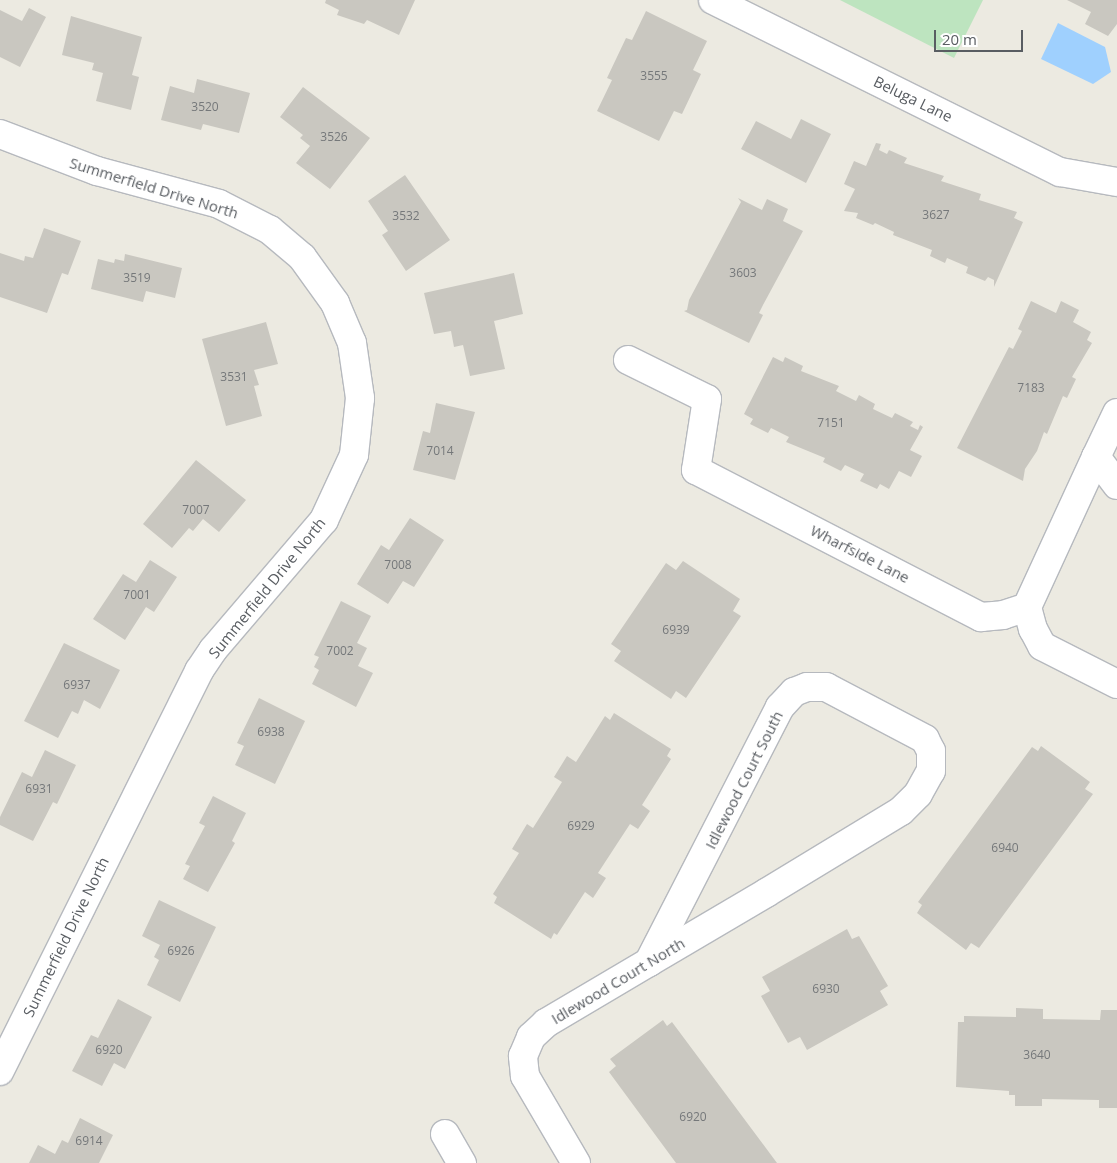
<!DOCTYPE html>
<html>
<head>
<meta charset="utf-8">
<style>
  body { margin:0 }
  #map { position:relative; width:1117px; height:1163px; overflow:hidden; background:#eceae1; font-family:"Open Sans",sans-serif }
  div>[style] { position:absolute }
  .green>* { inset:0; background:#bde4bf }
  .water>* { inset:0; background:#9fd0fe }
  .building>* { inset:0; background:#c9c7c0 }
  .roads { filter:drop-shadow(1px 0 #b6b9be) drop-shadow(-1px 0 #b6b9be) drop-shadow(0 1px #b6b9be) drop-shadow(0 -1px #b6b9be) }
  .minor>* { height:28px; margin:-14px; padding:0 14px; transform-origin:14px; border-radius:14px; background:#fff }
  span { translate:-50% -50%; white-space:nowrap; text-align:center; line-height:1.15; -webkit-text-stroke:4px #fff; paint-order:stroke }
  .number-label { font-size:12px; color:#75787a }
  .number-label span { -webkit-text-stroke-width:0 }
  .street-label { font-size:15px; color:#595d62 }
  .scale { position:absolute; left:934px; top:30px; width:89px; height:22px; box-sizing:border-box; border:2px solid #595d62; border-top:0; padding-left:6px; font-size:15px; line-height:18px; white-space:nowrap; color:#595d62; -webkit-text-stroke:4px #fff; paint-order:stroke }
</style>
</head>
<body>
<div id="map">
  <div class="green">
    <i style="clip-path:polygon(840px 0,983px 0,954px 58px)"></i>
  </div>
  <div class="water">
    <i style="clip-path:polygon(1058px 23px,1105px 47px,1111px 72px,1093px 84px,1041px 59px)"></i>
  </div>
  <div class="building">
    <i style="clip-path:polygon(326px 0,415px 0,399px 35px,367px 20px,364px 24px,337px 15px,339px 10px,325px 3px)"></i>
    <i style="clip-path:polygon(1067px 0,1117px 0,1117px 24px,1108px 36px,1085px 24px,1091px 12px)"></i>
    <i style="clip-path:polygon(29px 8px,46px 17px,20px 67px,0 57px,0 10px,22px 21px)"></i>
    <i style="clip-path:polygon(646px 11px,707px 41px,693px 70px,701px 74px,682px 114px,674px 111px,659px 141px,597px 111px,612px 80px,607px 78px,626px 38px,632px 40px)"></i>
    <i style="clip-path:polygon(71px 16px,142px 37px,132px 75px,139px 77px,131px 110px,96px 101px,103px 73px,92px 70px,94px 63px,62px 55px)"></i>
    <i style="clip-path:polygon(197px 79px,250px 93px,239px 133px,203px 124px,201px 130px,161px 120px,170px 86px,194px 93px)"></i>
    <i style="clip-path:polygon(303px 87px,370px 138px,330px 189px,296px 163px,310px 146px,300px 138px,303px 135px,280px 117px)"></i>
    <i style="clip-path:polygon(801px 119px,831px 134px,806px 183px,741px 149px,756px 121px,791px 139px)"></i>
    <i style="clip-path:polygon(876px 143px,881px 144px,879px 150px,887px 154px,889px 150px,907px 158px,904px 163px,944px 176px,941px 181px,981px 194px,979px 200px,1017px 212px,1014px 218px,1023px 222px,994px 287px,994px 280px,988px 277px,985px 281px,966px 273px,968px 267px,947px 258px,945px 263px,930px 256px,932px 250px,893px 235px,894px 232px,875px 223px,873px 225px,856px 218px,858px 213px,844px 211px,855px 189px,844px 184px,854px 161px,866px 166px)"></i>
    <i style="clip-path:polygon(405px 175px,450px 240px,406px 271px,382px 235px,388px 231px,368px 201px)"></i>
    <i style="clip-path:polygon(738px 198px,762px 210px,767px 199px,788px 209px,783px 221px,803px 231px,763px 305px,759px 313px,763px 315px,749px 343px,684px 311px,687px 310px,689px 300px,741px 202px)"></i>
    <i style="clip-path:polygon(44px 228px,81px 241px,68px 275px,62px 273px,47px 313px,0 297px,0 253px,24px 261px,25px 256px,33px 258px)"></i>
    <i style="clip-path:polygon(125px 254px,182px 268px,175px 298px,146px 291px,143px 302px,91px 289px,98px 259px,114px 263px,115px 259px,124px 261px)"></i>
    <i style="clip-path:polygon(514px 273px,523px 314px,494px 321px,505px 369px,470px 376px,463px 345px,454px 347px,451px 331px,434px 334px,424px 293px)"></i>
    <i style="clip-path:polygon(1031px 301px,1056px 313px,1061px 301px,1079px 310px,1073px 322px,1091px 332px,1087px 340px,1092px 343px,1072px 377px,1076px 379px,1067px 398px,1063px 396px,1047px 434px,1044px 432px,1037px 451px,1025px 469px,1023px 481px,957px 448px,1009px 347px,1013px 349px,1022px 331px,1018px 329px)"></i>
    <i style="clip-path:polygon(266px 322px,278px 364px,254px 370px,259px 385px,254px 386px,262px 416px,226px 426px,202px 339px)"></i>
    <i style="clip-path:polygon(773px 357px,783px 362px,785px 357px,803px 366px,801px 371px,839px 386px,836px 391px,856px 401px,859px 395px,875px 404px,873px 409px,892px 418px,895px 413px,913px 422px,910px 426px,918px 430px,920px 425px,923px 427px,910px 450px,922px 456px,911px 477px,899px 471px,889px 489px,880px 484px,877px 489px,860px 481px,864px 474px,845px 465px,841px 471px,823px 462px,825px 458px,786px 442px,789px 437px,771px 428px,768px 433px,750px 424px,753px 419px,744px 414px)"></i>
    <i style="clip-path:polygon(436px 403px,475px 412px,455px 480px,413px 470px,423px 431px,430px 433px)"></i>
    <i style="clip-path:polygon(196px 460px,246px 500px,219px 532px,203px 519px,193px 531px,189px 528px,172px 548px,143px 524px)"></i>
    <i style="clip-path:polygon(410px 518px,444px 540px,414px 587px,403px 581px,388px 604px,357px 584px,381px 545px,389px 550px)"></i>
    <i style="clip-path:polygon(150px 560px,177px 577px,154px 612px,146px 607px,125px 640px,93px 619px,123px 574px,136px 582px)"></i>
    <i style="clip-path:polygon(683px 561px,740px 599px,733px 611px,741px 616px,686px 698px,676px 691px,671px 699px,614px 661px,621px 651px,611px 644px,666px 563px,676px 570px)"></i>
    <i style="clip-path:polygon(341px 601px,371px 616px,357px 643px,367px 648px,358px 666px,373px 673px,356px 707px,312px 684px,319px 670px,314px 667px,319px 657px,314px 655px)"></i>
    <i style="clip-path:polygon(64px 643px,120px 670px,100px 709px,84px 700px,78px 714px,72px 711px,58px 738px,24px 721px)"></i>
    <i style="clip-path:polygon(259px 698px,305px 721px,275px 784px,235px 765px,244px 746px,237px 743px)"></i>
    <i style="clip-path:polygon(614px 713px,671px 749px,667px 756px,671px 759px,642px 805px,650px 811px,638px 829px,630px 824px,598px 873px,606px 878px,593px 898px,585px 892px,557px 935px,554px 933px,551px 939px,494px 903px,497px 897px,493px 894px,519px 853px,512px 849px,527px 824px,533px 828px,562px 782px,554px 777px,567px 756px,576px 762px,605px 716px,610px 720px)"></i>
    <i style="clip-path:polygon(1041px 746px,1090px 782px,1085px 789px,1093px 794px,979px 948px,971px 943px,966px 950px,917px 913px,922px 905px,918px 902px,1032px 747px,1038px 751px)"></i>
    <i style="clip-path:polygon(45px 750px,76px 765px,57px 804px,53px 802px,33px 841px,0 825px,0 817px,22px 772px,32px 777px)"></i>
    <i style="clip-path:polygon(213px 796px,246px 813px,232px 841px,235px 843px,208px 892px,183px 879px,190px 866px,185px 864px,205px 826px,199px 823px)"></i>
    <i style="clip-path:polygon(159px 900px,216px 927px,180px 1002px,147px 985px,159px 960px,154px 957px,160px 945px,142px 936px)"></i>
    <i style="clip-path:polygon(847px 929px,852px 939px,859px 936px,888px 986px,880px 991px,888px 1005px,807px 1050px,800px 1037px,788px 1043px,761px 996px,770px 991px,762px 977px)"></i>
    <i style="clip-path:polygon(118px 999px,152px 1017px,125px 1069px,114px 1063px,102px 1086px,72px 1071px,91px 1035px,98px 1038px)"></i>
    <i style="clip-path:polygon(1016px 1008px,1043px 1009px,1043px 1019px,1100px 1020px,1101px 1010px,1117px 1010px,1117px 1108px,1099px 1108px,1099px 1100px,1042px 1099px,1042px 1106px,1015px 1106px,1015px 1095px,1009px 1095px,1009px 1091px,956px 1087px,958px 1022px,964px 1022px,964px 1016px,1016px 1017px)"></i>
    <i style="clip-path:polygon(663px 1020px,667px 1026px,672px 1022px,777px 1163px,676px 1163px,609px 1072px,616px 1066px,610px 1059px)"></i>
    <i style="clip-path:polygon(80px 1118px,113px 1135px,99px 1163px,29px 1163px,38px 1145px,55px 1154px,62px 1140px,68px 1143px)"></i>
  </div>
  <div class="roads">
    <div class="minor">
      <i style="left:713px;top:0;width:387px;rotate:26.4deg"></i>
      <i style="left:1060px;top:172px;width:58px;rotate:10deg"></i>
      <i style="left:0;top:134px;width:104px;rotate:20.9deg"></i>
      <i style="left:97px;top:171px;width:126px;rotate:15.1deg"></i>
      <i style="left:219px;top:204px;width:57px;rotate:27deg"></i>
      <i style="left:270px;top:230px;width:42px;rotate:40.2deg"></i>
      <i style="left:302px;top:257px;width:57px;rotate:54.3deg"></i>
      <i style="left:335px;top:303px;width:43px;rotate:67deg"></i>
      <i style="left:352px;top:343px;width:56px;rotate:81.7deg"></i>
      <i style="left:360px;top:398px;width:57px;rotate:96deg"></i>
      <i style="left:354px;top:455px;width:72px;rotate:114.8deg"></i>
      <i style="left:324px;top:520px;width:171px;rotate:130.5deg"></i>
      <i style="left:213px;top:650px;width:25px;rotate:124deg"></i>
      <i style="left:199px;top:671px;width:447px;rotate:116.5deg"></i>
      <i style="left:628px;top:360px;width:88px;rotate:26.3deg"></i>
      <i style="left:707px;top:399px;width:72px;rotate:98.8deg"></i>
      <i style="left:696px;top:470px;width:321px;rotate:27.3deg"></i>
      <i style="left:981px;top:617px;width:22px;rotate:-5deg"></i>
      <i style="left:1003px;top:615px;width:25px;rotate:-18deg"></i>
      <i style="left:1117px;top:413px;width:49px;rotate:115.5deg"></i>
      <i style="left:1096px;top:457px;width:35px;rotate:53deg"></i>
      <i style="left:1096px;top:457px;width:165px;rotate:114.7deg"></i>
      <i style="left:1027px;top:607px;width:23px;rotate:75deg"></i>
      <i style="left:1033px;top:629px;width:19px;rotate:62deg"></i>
      <i style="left:1042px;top:646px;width:84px;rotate:26.9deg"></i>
      <i style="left:445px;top:1134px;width:34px;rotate:60deg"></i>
      <i style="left:576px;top:1163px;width:101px;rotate:-120.4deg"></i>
      <i style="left:525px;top:1076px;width:20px;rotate:-96deg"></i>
      <i style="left:523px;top:1056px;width:21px;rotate:-67deg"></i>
      <i style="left:531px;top:1037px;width:21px;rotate:-43deg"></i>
      <i style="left:546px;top:1023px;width:120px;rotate:-30.6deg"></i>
      <i style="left:649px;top:962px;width:136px;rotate:-30.5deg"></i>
      <i style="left:766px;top:893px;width:158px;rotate:-31.3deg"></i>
      <i style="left:901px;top:811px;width:24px;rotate:-45deg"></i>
      <i style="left:918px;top:794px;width:26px;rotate:-61deg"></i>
      <i style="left:931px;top:771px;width:20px;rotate:-90deg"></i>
      <i style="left:931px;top:751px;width:13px;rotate:-117deg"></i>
      <i style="left:925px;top:739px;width:112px;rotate:-152.3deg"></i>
      <i style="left:826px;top:687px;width:19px;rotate:180deg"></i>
      <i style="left:807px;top:687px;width:14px;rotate:159deg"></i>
      <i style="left:794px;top:692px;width:21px;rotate:133deg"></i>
      <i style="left:780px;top:707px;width:287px;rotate:117.2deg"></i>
    </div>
  </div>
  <div class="number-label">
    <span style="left:654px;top:76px">3555</span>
    <span style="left:205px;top:107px">3520</span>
    <span style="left:334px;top:137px">3526</span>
    <span style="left:936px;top:215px">3627</span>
    <span style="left:406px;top:216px">3532</span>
    <span style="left:743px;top:273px">3603</span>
    <span style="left:137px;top:278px">3519</span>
    <span style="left:234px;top:377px">3531</span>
    <span style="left:1031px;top:388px">7183</span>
    <span style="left:831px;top:423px">7151</span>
    <span style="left:440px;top:451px">7014</span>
    <span style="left:196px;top:510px">7007</span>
    <span style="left:398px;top:565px">7008</span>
    <span style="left:137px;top:595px">7001</span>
    <span style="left:676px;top:630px">6939</span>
    <span style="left:340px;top:651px">7002</span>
    <span style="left:77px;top:685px">6937</span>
    <span style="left:271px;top:732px">6938</span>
    <span style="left:39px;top:789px">6931</span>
    <span style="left:581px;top:826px">6929</span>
    <span style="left:1005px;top:848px">6940</span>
    <span style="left:181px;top:951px">6926</span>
    <span style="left:826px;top:989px">6930</span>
    <span style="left:109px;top:1050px">6920</span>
    <span style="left:1037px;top:1055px">3640</span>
    <span style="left:693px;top:1117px">6920</span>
    <span style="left:89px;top:1141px">6914</span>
  </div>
  <div class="street-label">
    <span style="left:913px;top:99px;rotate:26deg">Beluga Lane</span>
    <span style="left:154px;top:188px;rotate:17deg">Summerfield Drive North</span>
    <span style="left:860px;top:554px;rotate:27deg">Wharfside Lane</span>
    <span style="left:267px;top:588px;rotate:-51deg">Summerfield Drive North</span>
    <span style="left:744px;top:780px;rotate:-63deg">Idlewood Court South</span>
    <span style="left:66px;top:937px;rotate:-64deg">Summerfield Drive North</span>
    <span style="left:618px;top:981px;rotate:-31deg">Idlewood Court North</span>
  </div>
  <div class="scale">20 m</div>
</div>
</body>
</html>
